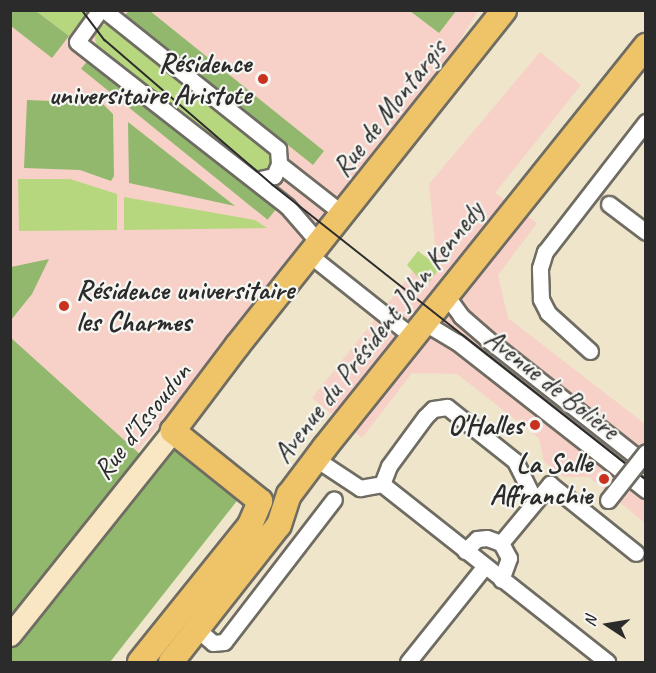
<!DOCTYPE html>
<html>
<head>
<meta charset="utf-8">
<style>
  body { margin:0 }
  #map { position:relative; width:656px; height:673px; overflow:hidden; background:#eee5ca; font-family:Caveat,sans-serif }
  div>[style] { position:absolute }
  .built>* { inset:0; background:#f7d1c8 }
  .green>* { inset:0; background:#b7d77e }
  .forest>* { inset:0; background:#91b86d; transform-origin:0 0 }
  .roads { filter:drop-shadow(2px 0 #6f6c63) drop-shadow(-2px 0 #6f6c63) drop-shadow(0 2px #6f6c63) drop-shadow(0 -2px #6f6c63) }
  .street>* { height:15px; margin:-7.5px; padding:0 7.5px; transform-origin:7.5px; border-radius:7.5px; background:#fff }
  .secondary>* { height:21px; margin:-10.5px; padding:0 10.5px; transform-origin:10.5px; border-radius:10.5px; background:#f9e7c3 }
  .primary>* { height:24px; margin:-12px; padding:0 12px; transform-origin:12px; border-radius:12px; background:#efc469 }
  .tram>* { height:1.5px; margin:-0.75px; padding:0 0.75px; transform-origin:0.75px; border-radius:0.75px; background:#2b2b2b }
  .bridges { filter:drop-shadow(2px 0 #6f6c63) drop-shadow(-2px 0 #6f6c63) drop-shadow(0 2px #6f6c63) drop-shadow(0 -2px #6f6c63) }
  .street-bridge>* { height:15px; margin:-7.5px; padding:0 7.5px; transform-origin:7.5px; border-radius:7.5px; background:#fff }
  .dots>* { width:16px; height:16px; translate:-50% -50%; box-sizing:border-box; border:3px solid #f6f6f2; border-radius:50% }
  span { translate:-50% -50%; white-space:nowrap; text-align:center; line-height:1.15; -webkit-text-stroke:4.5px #f6f6f2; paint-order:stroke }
  .poi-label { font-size:28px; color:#2b2b2b; font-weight:700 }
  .right { translate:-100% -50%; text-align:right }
  .left { translate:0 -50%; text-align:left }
  .street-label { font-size:28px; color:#2b2b2b }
  .frame { position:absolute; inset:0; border:12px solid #2b2b2b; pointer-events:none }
  .north { position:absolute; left:578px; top:595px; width:60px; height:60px; -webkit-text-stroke:4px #f6f6f2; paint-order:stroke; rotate:282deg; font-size:16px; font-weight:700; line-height:24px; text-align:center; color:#2b2b2b }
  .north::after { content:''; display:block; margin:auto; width:21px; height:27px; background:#2b2b2b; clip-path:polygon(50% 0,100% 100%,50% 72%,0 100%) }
</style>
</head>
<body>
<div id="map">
  <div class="built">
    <i style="clip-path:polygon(11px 11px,478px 11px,456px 47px,301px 249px,11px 608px)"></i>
    <i style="clip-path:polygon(540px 52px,581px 85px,495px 193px,537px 223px,498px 275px,508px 318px,645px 424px,645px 523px,589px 477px,564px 477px,544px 462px,539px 438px,457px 374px,412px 373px,362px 438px,312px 398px,435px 244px,429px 184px)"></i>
  </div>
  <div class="green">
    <i style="clip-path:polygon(36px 11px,89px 11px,69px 36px)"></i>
    <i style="clip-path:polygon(105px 24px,116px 26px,270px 150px,273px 166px,264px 173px,254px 172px,97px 49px,94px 32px)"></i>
    <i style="clip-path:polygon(18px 179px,70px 179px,117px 194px,117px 230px,19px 231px)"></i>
    <i style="clip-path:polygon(124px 197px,255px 220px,267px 228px,124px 230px)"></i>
    <i style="clip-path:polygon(418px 251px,440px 268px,426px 286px,407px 265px)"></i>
  </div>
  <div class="forest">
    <i style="clip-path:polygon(10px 11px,36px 11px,69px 36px,52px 58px,11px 26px)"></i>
    <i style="clip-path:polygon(129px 11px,150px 11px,324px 151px,313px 165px,125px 15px)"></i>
    <i style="clip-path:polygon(410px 11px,456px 11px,439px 33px)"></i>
    <i style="left:93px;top:54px;width:240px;height:19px;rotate:39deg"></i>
    <i style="clip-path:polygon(27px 100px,102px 103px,113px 114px,114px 176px,111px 181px,80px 170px,24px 168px)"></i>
    <i style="clip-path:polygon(128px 122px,235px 206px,129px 183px)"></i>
    <i style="clip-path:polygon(49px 259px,32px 294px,11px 320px,11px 267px)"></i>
    <i style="clip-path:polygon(10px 337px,153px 466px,171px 444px,240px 497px,110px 662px,11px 662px)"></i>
  </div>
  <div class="roads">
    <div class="street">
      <i style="left:100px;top:10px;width:39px;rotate:126deg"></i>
      <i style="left:77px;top:42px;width:266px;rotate:38deg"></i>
      <i style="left:287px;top:206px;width:50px;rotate:49deg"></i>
      <i style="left:104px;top:10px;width:223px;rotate:38.6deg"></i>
      <i style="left:278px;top:149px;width:15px;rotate:86deg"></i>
      <i style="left:279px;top:164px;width:81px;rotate:38deg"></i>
      <i style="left:255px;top:180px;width:19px;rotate:-12deg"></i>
      <i style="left:274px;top:176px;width:13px;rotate:-67deg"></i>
      <i style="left:609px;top:204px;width:46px;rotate:37.1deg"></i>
      <i style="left:316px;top:260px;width:112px;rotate:38.5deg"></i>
      <i style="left:446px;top:295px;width:26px;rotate:54deg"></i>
      <i style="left:461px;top:316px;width:35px;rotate:41deg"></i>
      <i style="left:487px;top:339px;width:202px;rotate:38.2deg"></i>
      <i style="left:425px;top:323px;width:37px;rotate:31deg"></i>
      <i style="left:457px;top:342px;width:240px;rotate:38.1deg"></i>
      <i style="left:590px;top:351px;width:57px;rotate:-137.9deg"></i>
      <i style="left:548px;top:313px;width:16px;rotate:-117deg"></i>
      <i style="left:541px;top:299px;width:31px;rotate:-92deg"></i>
      <i style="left:540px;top:268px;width:17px;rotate:-73deg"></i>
      <i style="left:545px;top:252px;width:165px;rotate:-52.2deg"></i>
      <i style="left:316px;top:459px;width:53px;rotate:33.4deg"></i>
      <i style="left:360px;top:488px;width:22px;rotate:-10deg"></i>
      <i style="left:534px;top:499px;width:42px;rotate:-116.6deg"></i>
      <i style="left:515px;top:461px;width:87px;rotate:-141.5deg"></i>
      <i style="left:447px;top:407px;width:14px;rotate:172deg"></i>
      <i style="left:433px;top:409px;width:11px;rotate:135deg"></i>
      <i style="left:425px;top:417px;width:61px;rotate:126.3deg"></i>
      <i style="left:389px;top:466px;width:19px;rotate:111deg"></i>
      <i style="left:382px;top:484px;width:287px;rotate:38.3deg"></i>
      <i style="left:501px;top:543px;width:77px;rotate:-50.3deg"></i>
      <i style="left:550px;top:484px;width:110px;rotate:38.7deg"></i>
      <i style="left:465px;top:551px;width:17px;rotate:-45deg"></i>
      <i style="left:477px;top:539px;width:10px;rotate:-6deg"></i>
      <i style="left:487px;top:538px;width:15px;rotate:20deg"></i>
      <i style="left:501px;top:543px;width:17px;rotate:62deg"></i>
      <i style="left:509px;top:558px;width:23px;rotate:110deg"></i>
      <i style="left:197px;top:629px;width:21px;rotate:41deg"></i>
      <i style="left:213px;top:643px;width:11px;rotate:-5deg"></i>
      <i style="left:224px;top:642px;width:180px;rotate:-52.4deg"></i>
      <i style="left:408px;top:662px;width:122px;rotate:-51.3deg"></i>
    </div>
    <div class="secondary">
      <i style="left:10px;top:635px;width:261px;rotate:-51.4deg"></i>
    </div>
    <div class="primary">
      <i style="left:140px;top:662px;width:176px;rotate:-51.2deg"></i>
      <i style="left:250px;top:525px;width:26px;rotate:-67deg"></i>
      <i style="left:260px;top:501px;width:112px;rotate:-141.2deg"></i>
      <i style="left:173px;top:431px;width:106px;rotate:-53deg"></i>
      <i style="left:237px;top:346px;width:429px;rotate:-51.5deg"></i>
      <i style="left:171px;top:662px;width:174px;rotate:-51.8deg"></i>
      <i style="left:279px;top:525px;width:32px;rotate:-72deg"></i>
      <i style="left:289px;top:495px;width:60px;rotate:-53.1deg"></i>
      <i style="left:325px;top:447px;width:514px;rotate:-51.32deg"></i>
    </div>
  </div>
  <div class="tram">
    <i style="left:82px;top:10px;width:38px;rotate:53deg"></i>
    <i style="left:105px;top:40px;width:222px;rotate:40.8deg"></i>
    <i style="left:273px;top:185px;width:476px;rotate:38.3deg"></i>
  </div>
  <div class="bridges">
    <div class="street-bridge">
      <i style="left:608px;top:500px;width:61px;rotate:-51.6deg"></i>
    </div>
  </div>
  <div class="dots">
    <i style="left:263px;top:79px;background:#c8321e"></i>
    <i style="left:64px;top:306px;background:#c8321e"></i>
    <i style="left:535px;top:425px;background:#c8321e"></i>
    <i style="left:604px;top:479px;background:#c8321e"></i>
  </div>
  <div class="poi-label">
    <span class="right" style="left:251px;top:79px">Résidence<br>universitaire Aristote</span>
    <span class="left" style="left:76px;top:306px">Résidence universitaire<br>les Charmes</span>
    <span class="right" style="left:523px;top:425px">O'Halles</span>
    <span class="right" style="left:592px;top:479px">La Salle<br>Affranchie</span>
  </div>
  <div class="street-label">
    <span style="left:389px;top:108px;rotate:-52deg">Rue de Montargis</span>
    <span style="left:378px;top:332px;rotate:-52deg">Avenue du Président John Kennedy</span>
    <span style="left:552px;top:384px;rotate:38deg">Avenue de Bolière</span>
    <span style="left:142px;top:421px;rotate:-52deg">Rue d'Issoudun</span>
  </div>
  <div class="frame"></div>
  <div class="north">N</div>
</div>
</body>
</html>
